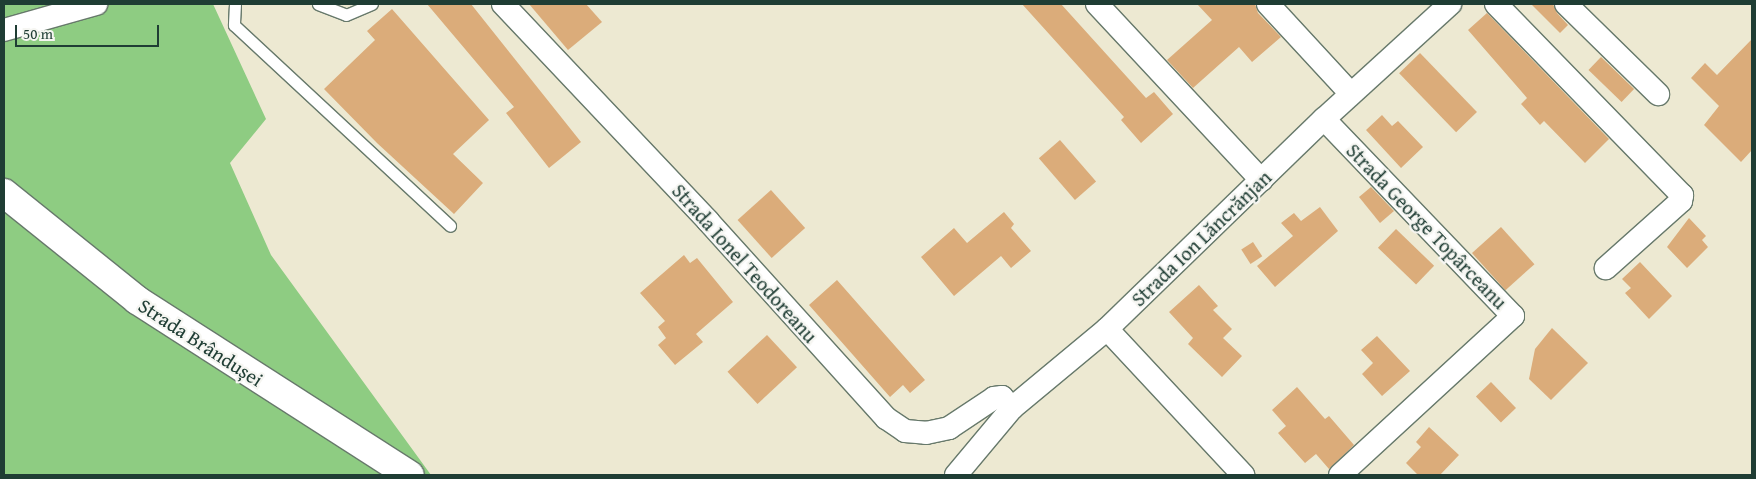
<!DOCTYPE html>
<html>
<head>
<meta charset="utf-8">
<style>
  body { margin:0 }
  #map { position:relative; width:1756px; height:479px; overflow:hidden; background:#ede9d2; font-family:"Gentium Book Plus",serif }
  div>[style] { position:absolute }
  .green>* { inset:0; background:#8ecc82 }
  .building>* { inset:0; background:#dbac7a; transform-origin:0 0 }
  .roads { filter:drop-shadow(1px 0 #67796b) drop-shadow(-1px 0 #67796b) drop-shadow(0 1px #67796b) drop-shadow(0 -1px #67796b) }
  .lane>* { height:11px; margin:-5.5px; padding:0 5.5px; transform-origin:5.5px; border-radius:5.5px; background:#fff }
  .street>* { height:22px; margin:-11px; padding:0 11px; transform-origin:11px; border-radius:11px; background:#fff }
  .secondary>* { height:28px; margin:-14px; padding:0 14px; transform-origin:14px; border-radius:14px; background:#fff }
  span { translate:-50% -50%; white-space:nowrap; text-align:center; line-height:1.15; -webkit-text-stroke:4.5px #f6f6f2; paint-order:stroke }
  .street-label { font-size:20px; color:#1f3d34 }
  .frame { position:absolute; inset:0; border:5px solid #1f3d34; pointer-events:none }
  .scale { position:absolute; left:15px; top:25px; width:144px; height:22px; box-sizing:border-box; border:2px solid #1f3d34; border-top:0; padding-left:6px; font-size:15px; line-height:18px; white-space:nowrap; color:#1f3d34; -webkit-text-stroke:4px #f6f6f2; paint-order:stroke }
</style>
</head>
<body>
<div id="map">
  <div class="green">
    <i style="clip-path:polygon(4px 4px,213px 4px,266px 119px,230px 163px,271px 255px,431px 475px,4px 475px)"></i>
  </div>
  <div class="building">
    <i style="clip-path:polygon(427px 4px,471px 4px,581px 142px,549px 168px,506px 113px,514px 107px)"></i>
    <i style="clip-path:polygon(529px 4px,586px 4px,602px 22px,568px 50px)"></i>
    <i style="clip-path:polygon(1022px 4px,1061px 4px,1146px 98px,1154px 92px,1173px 114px,1141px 143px,1121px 120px,1124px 117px)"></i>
    <i style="clip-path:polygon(1197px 4px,1255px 4px,1258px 13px,1281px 37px,1252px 62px,1239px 47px,1193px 88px,1167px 60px,1212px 20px)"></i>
    <i style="clip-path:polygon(1531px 4px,1553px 4px,1557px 13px,1568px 25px,1560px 33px)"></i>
    <i style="clip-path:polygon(392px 9px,489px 120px,453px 154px,483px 183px,454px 214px,377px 143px,324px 89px,375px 40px,367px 31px)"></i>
    <i style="clip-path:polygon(1487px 13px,1609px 139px,1585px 163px,1544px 121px,1540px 125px,1521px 104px,1527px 98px,1468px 30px)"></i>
    <i style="clip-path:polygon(1752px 39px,1752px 150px,1741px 162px,1704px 125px,1719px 106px,1691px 78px,1705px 63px,1717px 75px)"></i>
    <i style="left:1420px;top:53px;width:82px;height:29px;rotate:46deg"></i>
    <i style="left:1601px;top:57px;width:46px;height:18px;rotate:44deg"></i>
    <i style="clip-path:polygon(1382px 115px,1392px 126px,1398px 121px,1423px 147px,1401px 168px,1366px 130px)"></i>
    <i style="left:1060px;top:140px;width:55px;height:28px;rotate:49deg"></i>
    <i style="clip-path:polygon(1371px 187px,1394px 211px,1380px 223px,1359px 197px)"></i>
    <i style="left:771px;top:190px;width:51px;height:45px;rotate:48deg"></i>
    <i style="clip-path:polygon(1320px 207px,1338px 231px,1275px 287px,1257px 266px,1293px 236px,1281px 223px,1294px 213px,1301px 221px)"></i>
    <i style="clip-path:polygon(1004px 212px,1014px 224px,1011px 228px,1031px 251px,1011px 268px,1001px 256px,954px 296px,921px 257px,954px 228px,967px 243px)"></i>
    <i style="clip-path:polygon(1689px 218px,1706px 236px,1702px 240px,1708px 247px,1687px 268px,1667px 247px)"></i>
    <i style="left:1501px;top:227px;width:50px;height:39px;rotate:48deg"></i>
    <i style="left:1396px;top:229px;width:53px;height:26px;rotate:44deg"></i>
    <i style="left:1253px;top:242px;width:17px;height:14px;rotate:57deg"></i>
    <i style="clip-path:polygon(684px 255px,690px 263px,697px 258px,733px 302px,696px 334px,703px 342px,675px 365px,658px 345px,666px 338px,658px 327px,665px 321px,640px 293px)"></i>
    <i style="clip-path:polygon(1640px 262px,1672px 296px,1649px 319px,1625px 293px,1631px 288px,1622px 279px)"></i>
    <i style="clip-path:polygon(837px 280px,925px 380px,910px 393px,903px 385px,890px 397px,809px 305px)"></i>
    <i style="clip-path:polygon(1199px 285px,1218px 306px,1213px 310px,1232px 329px,1223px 338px,1242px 356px,1222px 377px,1188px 344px,1193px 338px,1169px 312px)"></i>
    <i style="clip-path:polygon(1552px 328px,1588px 363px,1551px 400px,1529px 379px,1535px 349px)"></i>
    <i style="left:767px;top:335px;width:44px;height:54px;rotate:47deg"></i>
    <i style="clip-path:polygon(1377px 336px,1410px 371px,1382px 396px,1362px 374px,1373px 363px,1361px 350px)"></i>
    <i style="left:1491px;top:382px;width:36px;height:21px;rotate:46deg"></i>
    <i style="clip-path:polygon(1297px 387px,1325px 419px,1329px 416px,1354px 445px,1329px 469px,1316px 454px,1305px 463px,1278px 433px,1286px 426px,1272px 410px)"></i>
    <i style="clip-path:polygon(1429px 427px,1459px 455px,1440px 475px,1418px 475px,1406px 463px,1421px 447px,1416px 442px)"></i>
  </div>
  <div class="roads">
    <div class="lane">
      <i style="left:235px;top:4px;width:21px;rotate:93deg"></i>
      <i style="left:234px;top:25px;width:295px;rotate:42.9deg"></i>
      <i style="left:318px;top:4px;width:30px;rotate:21deg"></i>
      <i style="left:346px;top:15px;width:28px;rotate:-23deg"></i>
    </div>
    <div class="street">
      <i style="left:503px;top:4px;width:299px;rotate:46.6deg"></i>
      <i style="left:708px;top:221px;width:266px;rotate:47.9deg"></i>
      <i style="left:886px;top:418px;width:23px;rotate:34deg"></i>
      <i style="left:905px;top:431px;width:21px;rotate:5deg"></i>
      <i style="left:926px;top:433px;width:24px;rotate:-12deg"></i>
      <i style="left:949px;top:428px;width:54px;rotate:-33.7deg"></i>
      <i style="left:994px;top:398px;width:8px;rotate:-7deg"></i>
      <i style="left:1002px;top:397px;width:15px;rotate:48deg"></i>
      <i style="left:1097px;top:4px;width:241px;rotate:47deg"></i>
      <i style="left:1268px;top:4px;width:122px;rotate:47.3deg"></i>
      <i style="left:1496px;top:4px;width:267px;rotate:45.8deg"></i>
      <i style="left:1682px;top:195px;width:6px;rotate:99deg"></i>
      <i style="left:1681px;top:201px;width:101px;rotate:138.2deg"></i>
      <i style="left:1566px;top:4px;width:129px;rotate:44.4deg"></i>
      <i style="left:4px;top:30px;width:96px;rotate:-15.8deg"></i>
      <i style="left:1324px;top:119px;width:273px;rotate:46.2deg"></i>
      <i style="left:1513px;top:316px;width:235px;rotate:137.4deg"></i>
      <i style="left:1107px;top:329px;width:200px;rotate:47deg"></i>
      <i style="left:956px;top:475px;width:87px;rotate:-50.1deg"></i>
      <i style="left:1012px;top:408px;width:124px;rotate:-39.7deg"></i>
      <i style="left:1107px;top:329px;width:302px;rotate:-44.1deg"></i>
      <i style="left:1324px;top:119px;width:171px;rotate:-42.4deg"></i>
    </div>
    <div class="secondary">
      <i style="left:4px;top:193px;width:171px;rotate:38.8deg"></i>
      <i style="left:137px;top:300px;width:324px;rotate:32.7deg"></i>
    </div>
  </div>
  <div class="street-label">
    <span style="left:1427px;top:226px;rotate:46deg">Strada George Topârceanu</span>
    <span style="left:1201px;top:238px;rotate:-44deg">Strada Ion Lăncrănjan</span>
    <span style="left:745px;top:263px;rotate:48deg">Strada Ionel Teodoreanu</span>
    <span style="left:201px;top:342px;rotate:33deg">Strada Brândușei</span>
  </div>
  <div class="frame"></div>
  <div class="scale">50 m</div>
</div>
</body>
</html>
